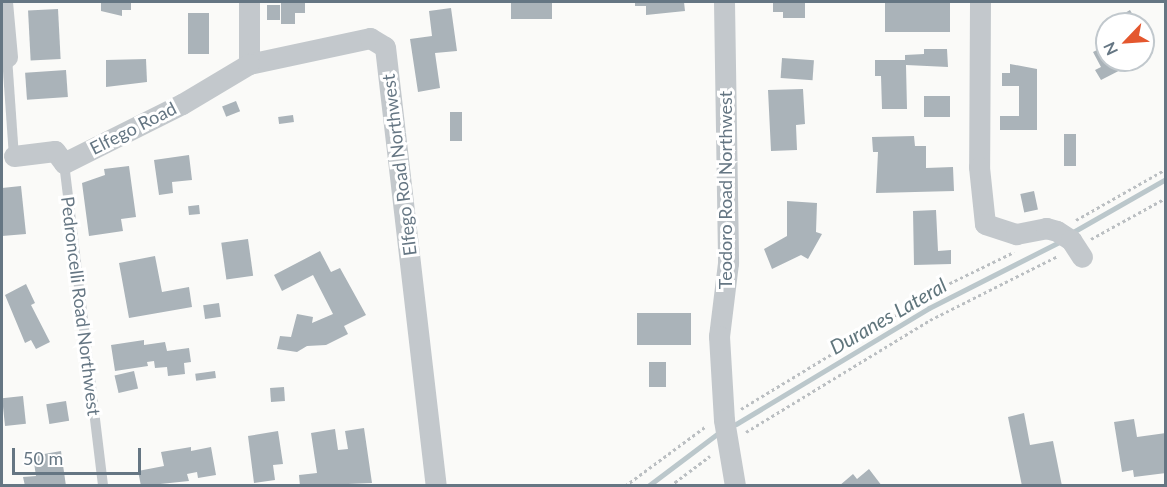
<!DOCTYPE html>
<html>
<head>
<meta charset="utf-8">
<style>
  body { margin:0 }
  #map { position:relative; width:1167px; height:487px; overflow:hidden; background:#fafaf8; font-family:Lato,sans-serif }
  div>[style] { position:absolute }
  .stream>* { height:5px; margin:-2.5px; padding:0 2.5px; transform-origin:2.5px; border-radius:2.5px; background:#bbc7cb }
  .building>* { inset:0; background:#aab3b9; transform-origin:0 0 }
  .path>* { height:3px; margin-top:-1.5px; transform-origin:0; background:repeating-linear-gradient(90deg,#bbbfc2 0 3px,transparent 0 6px) }
  .lane>* { height:10px; margin:-5px; padding:0 5px; transform-origin:5px; border-radius:5px; background:#c3c8cc }
  .street>* { height:21px; margin:-10.5px; padding:0 10.5px; transform-origin:10.5px; border-radius:10.5px; background:#c3c8cc }
  span { translate:-50% -50%; white-space:nowrap; text-align:center; line-height:1.15; -webkit-text-stroke:6px #fff; paint-order:stroke }
  .street-label { font-size:18px; color:#657683 }
  .water-label { font-size:20px; color:#60757c; font-style:italic }
  .frame { position:absolute; inset:0; border:3px solid #657683; pointer-events:none }
  .north { position:absolute; left:1095px; top:12px; width:60px; height:60px; box-sizing:border-box; background:#fff; border:2px solid #c1c8cd; border-radius:50%; rotate:245deg; font-size:16px; font-weight:700; line-height:24px; text-align:center; color:#657683 }
  .north::after { content:''; display:block; margin:auto; width:21px; height:27px; background:#e4572e; clip-path:polygon(50% 0,100% 100%,50% 72%,0 100%) }
  .scale { position:absolute; left:12px; top:448px; width:129px; height:27px; box-sizing:border-box; border:3px solid #657683; border-top:0; padding-left:8px; font-size:18px; line-height:21px; white-space:nowrap; color:#657683; -webkit-text-stroke:4px #fff; paint-order:stroke }
</style>
</head>
<body>
<div id="map">
  <div class="stream">
    <i style="left:1073px;top:232px;width:107px;rotate:-29.7deg"></i>
    <i style="left:736px;top:424px;width:225px;rotate:-31deg"></i>
    <i style="left:929px;top:308px;width:146px;rotate:-26.9deg"></i>
    <i style="left:648px;top:486px;width:86px;rotate:-37deg"></i>
  </div>
  <div class="building">
    <i style="clip-path:polygon(131px 2px,131px 10px,122px 10px,122px 16px,101px 11px,101px 3px)"></i>
    <i style="clip-path:polygon(281px 2px,305px 2px,305px 13px,295px 13px,295px 24px,281px 24px)"></i>
    <i style="left:511px;top:2px;width:41px;height:17px"></i>
    <i style="clip-path:polygon(635px 2px,684px 2px,685px 11px,646px 15px,646px 6px,635px 6px)"></i>
    <i style="clip-path:polygon(773px 2px,805px 2px,805px 18px,783px 18px,783px 12px,773px 12px)"></i>
    <i style="left:885px;top:2px;width:65px;height:30px"></i>
    <i style="left:267px;top:5px;width:13px;height:15px"></i>
    <i style="clip-path:polygon(451px 8px,457px 51px,435px 53px,440px 88px,418px 92px,410px 39px,432px 36px,429px 11px)"></i>
    <i style="left:58px;top:9px;width:50px;height:30px;rotate:87deg"></i>
    <i style="clip-path:polygon(1130px 10px,1138px 24px,1122px 24px,1118px 17px)"></i>
    <i style="left:188px;top:13px;width:21px;height:41px"></i>
    <i style="clip-path:polygon(1143px 34px,1153px 53px,1143px 59px)"></i>
    <i style="clip-path:polygon(1107px 35px,1107px 60px,1140px 60px,1101px 80px,1095px 70px,1101px 67px,1093px 52px,1107px 45px,1103px 37px)"></i>
    <i style="clip-path:polygon(924px 49px,947px 49px,948px 67px,906px 65px,907px 109px,882px 109px,881px 76px,875px 76px,875px 60px,905px 60px,905px 55px,924px 54px)"></i>
    <i style="left:782px;top:58px;width:32px;height:20px;rotate:4deg"></i>
    <i style="clip-path:polygon(146px 59px,147px 82px,106px 87px,106px 60px)"></i>
    <i style="clip-path:polygon(1010px 64px,1037px 69px,1037px 130px,1000px 130px,1000px 116px,1019px 116px,1019px 86px,1002px 86px,1002px 73px,1010px 73px)"></i>
    <i style="left:66px;top:70px;width:27px;height:41px;rotate:86deg"></i>
    <i style="clip-path:polygon(803px 89px,805px 124px,796px 125px,797px 150px,771px 151px,768px 90px)"></i>
    <i style="left:924px;top:96px;width:26px;height:21px"></i>
    <i style="left:236px;top:101px;width:11px;height:15px;rotate:68deg"></i>
    <i style="left:450px;top:112px;width:12px;height:29px"></i>
    <i style="left:293px;top:115px;width:7px;height:15px;rotate:82deg"></i>
    <i style="left:1064px;top:134px;width:12px;height:32px"></i>
    <i style="clip-path:polygon(914px 136px,915px 146px,926px 146px,926px 168px,953px 167px,954px 191px,876px 193px,878px 152px,873px 152px,872px 137px)"></i>
    <i style="clip-path:polygon(189px 155px,192px 180px,172px 182px,173px 193px,159px 195px,154px 160px)"></i>
    <i style="clip-path:polygon(129px 166px,136px 217px,121px 219px,123px 231px,89px 236px,82px 183px,105px 175px,104px 169px)"></i>
    <i style="clip-path:polygon(21px 186px,26px 234px,2px 236px,2px 188px)"></i>
    <i style="left:1034px;top:191px;width:19px;height:14px;rotate:78deg"></i>
    <i style="clip-path:polygon(787px 201px,817px 203px,816px 232px,822px 234px,808px 259px,801px 255px,772px 269px,764px 249px,787px 236px)"></i>
    <i style="left:199px;top:205px;width:9px;height:11px;rotate:84deg"></i>
    <i style="clip-path:polygon(936px 210px,938px 251px,951px 250px,951px 264px,914px 265px,913px 211px)"></i>
    <i style="left:248px;top:239px;width:37px;height:27px;rotate:82deg"></i>
    <i style="clip-path:polygon(320px 251px,331px 272px,340px 268px,366px 315px,344px 326px,348px 334px,326px 345px,307px 346px,297px 352px,277px 349px,280px 336px,291px 337px,297px 314px,313px 317px,312px 323px,333px 314px,313px 275px,282px 291px,274px 275px)"></i>
    <i style="clip-path:polygon(155px 256px,162px 292px,189px 287px,192px 307px,129px 318px,119px 263px)"></i>
    <i style="clip-path:polygon(26px 284px,35px 303px,31px 305px,50px 342px,36px 349px,31px 340px,25px 343px,5px 295px)"></i>
    <i style="left:219px;top:303px;width:14px;height:16px;rotate:82deg"></i>
    <i style="left:691px;top:313px;width:32px;height:54px;rotate:90deg"></i>
    <i style="clip-path:polygon(144px 340px,144px 345px,165px 342px,167px 351px,189px 348px,191px 362px,184px 363px,185px 374px,168px 376px,167px 367px,155px 368px,154px 361px,147px 362px,148px 366px,115px 371px,111px 345px)"></i>
    <i style="left:649px;top:362px;width:17px;height:25px"></i>
    <i style="left:134px;top:371px;width:18px;height:20px;rotate:77deg"></i>
    <i style="left:215px;top:371px;width:7px;height:20px;rotate:82deg"></i>
    <i style="left:284px;top:387px;width:14px;height:14px;rotate:86deg"></i>
    <i style="left:23px;top:396px;width:28px;height:21px;rotate:84deg"></i>
    <i style="left:66px;top:401px;width:20px;height:20px;rotate:81deg"></i>
    <i style="clip-path:polygon(1024px 413px,1030px 445px,1053px 441px,1062px 486px,1022px 486px,1008px 417px)"></i>
    <i style="clip-path:polygon(1134px 419px,1137px 437px,1166px 433px,1166px 473px,1134px 477px,1133px 470px,1122px 472px,1114px 422px)"></i>
    <i style="clip-path:polygon(364px 428px,372px 483px,300px 486px,299px 475px,317px 473px,311px 433px,335px 429px,338px 450px,348px 449px,345px 431px)"></i>
    <i style="clip-path:polygon(278px 431px,283px 464px,273px 465px,275px 480px,254px 483px,248px 436px)"></i>
    <i style="clip-path:polygon(191px 447px,191px 451px,211px 447px,216px 475px,198px 478px,197px 472px,187px 474px,189px 481px,141px 486px,138px 471px,164px 466px,161px 452px)"></i>
    <i style="clip-path:polygon(61px 451px,66px 486px,25px 486px,23px 477px,36px 476px,33px 456px)"></i>
    <i style="clip-path:polygon(869px 469px,882px 486px,839px 486px,853px 474px,857px 479px)"></i>
  </div>
  <div class="path">
    <i style="left:1076px;top:220px;width:103px;rotate:-29.5deg"></i>
    <i style="left:1091px;top:239px;width:85px;rotate:-28.7deg"></i>
    <i style="left:741px;top:409px;width:237px;rotate:-31.2deg"></i>
    <i style="left:944px;top:286px;width:78px;rotate:-25.9deg"></i>
    <i style="left:746px;top:432px;width:215px;rotate:-31.3deg"></i>
    <i style="left:930px;top:320px;width:143px;rotate:-26.6deg"></i>
    <i style="left:625px;top:486px;width:101px;rotate:-36.5deg"></i>
    <i style="left:670px;top:486px;width:50px;rotate:-36.9deg"></i>
  </div>
  <div class="lane">
    <i style="left:7px;top:57px;width:99px;rotate:86deg"></i>
    <i style="left:64px;top:163px;width:325px;rotate:83.1deg"></i>
  </div>
  <div class="street">
    <i style="left:2px;top:2px;width:55px;rotate:84.8deg"></i>
    <i style="left:249px;top:2px;width:62px;rotate:90deg"></i>
    <i style="left:249px;top:64px;width:124px;rotate:-12.1deg"></i>
    <i style="left:370px;top:38px;width:17px;rotate:31deg"></i>
    <i style="left:385px;top:47px;width:442px;rotate:83.4deg"></i>
    <i style="left:724px;top:2px;width:261px;rotate:89.1deg"></i>
    <i style="left:728px;top:263px;width:74px;rotate:97deg"></i>
    <i style="left:719px;top:336px;width:84px;rotate:86.6deg"></i>
    <i style="left:724px;top:420px;width:67px;rotate:80.5deg"></i>
    <i style="left:980px;top:2px;width:165px;rotate:90.3deg"></i>
    <i style="left:979px;top:167px;width:57px;rotate:84deg"></i>
    <i style="left:985px;top:224px;width:33px;rotate:18deg"></i>
    <i style="left:1016px;top:234px;width:31px;rotate:-11deg"></i>
    <i style="left:1046px;top:228px;width:11px;rotate:15deg"></i>
    <i style="left:1057px;top:231px;width:17px;rotate:33deg"></i>
    <i style="left:1071px;top:240px;width:20px;rotate:57deg"></i>
    <i style="left:14px;top:156px;width:41px;rotate:-7deg"></i>
    <i style="left:55px;top:151px;width:15px;rotate:53deg"></i>
    <i style="left:64px;top:163px;width:132px;rotate:-26.6deg"></i>
    <i style="left:182px;top:104px;width:78px;rotate:-30.8deg"></i>
  </div>
  <div class="street-label">
    <span style="left:133px;top:128px;rotate:-27deg">Elfego Road</span>
    <span style="left:399px;top:165px;rotate:-97deg">Elfego Road Northwest</span>
    <span style="left:725px;top:190px;rotate:-90deg">Teodoro Road Northwest</span>
    <span style="left:81px;top:306px;rotate:83deg">Pedroncelli Road Northwest</span>
  </div>
  <div class="water-label">
    <span style="left:888px;top:316px;rotate:-30deg">Duranes Lateral</span>
  </div>
  <div class="frame"></div>
  <div class="north">N</div>
  <div class="scale">50 m</div>
</div>
</body>
</html>
